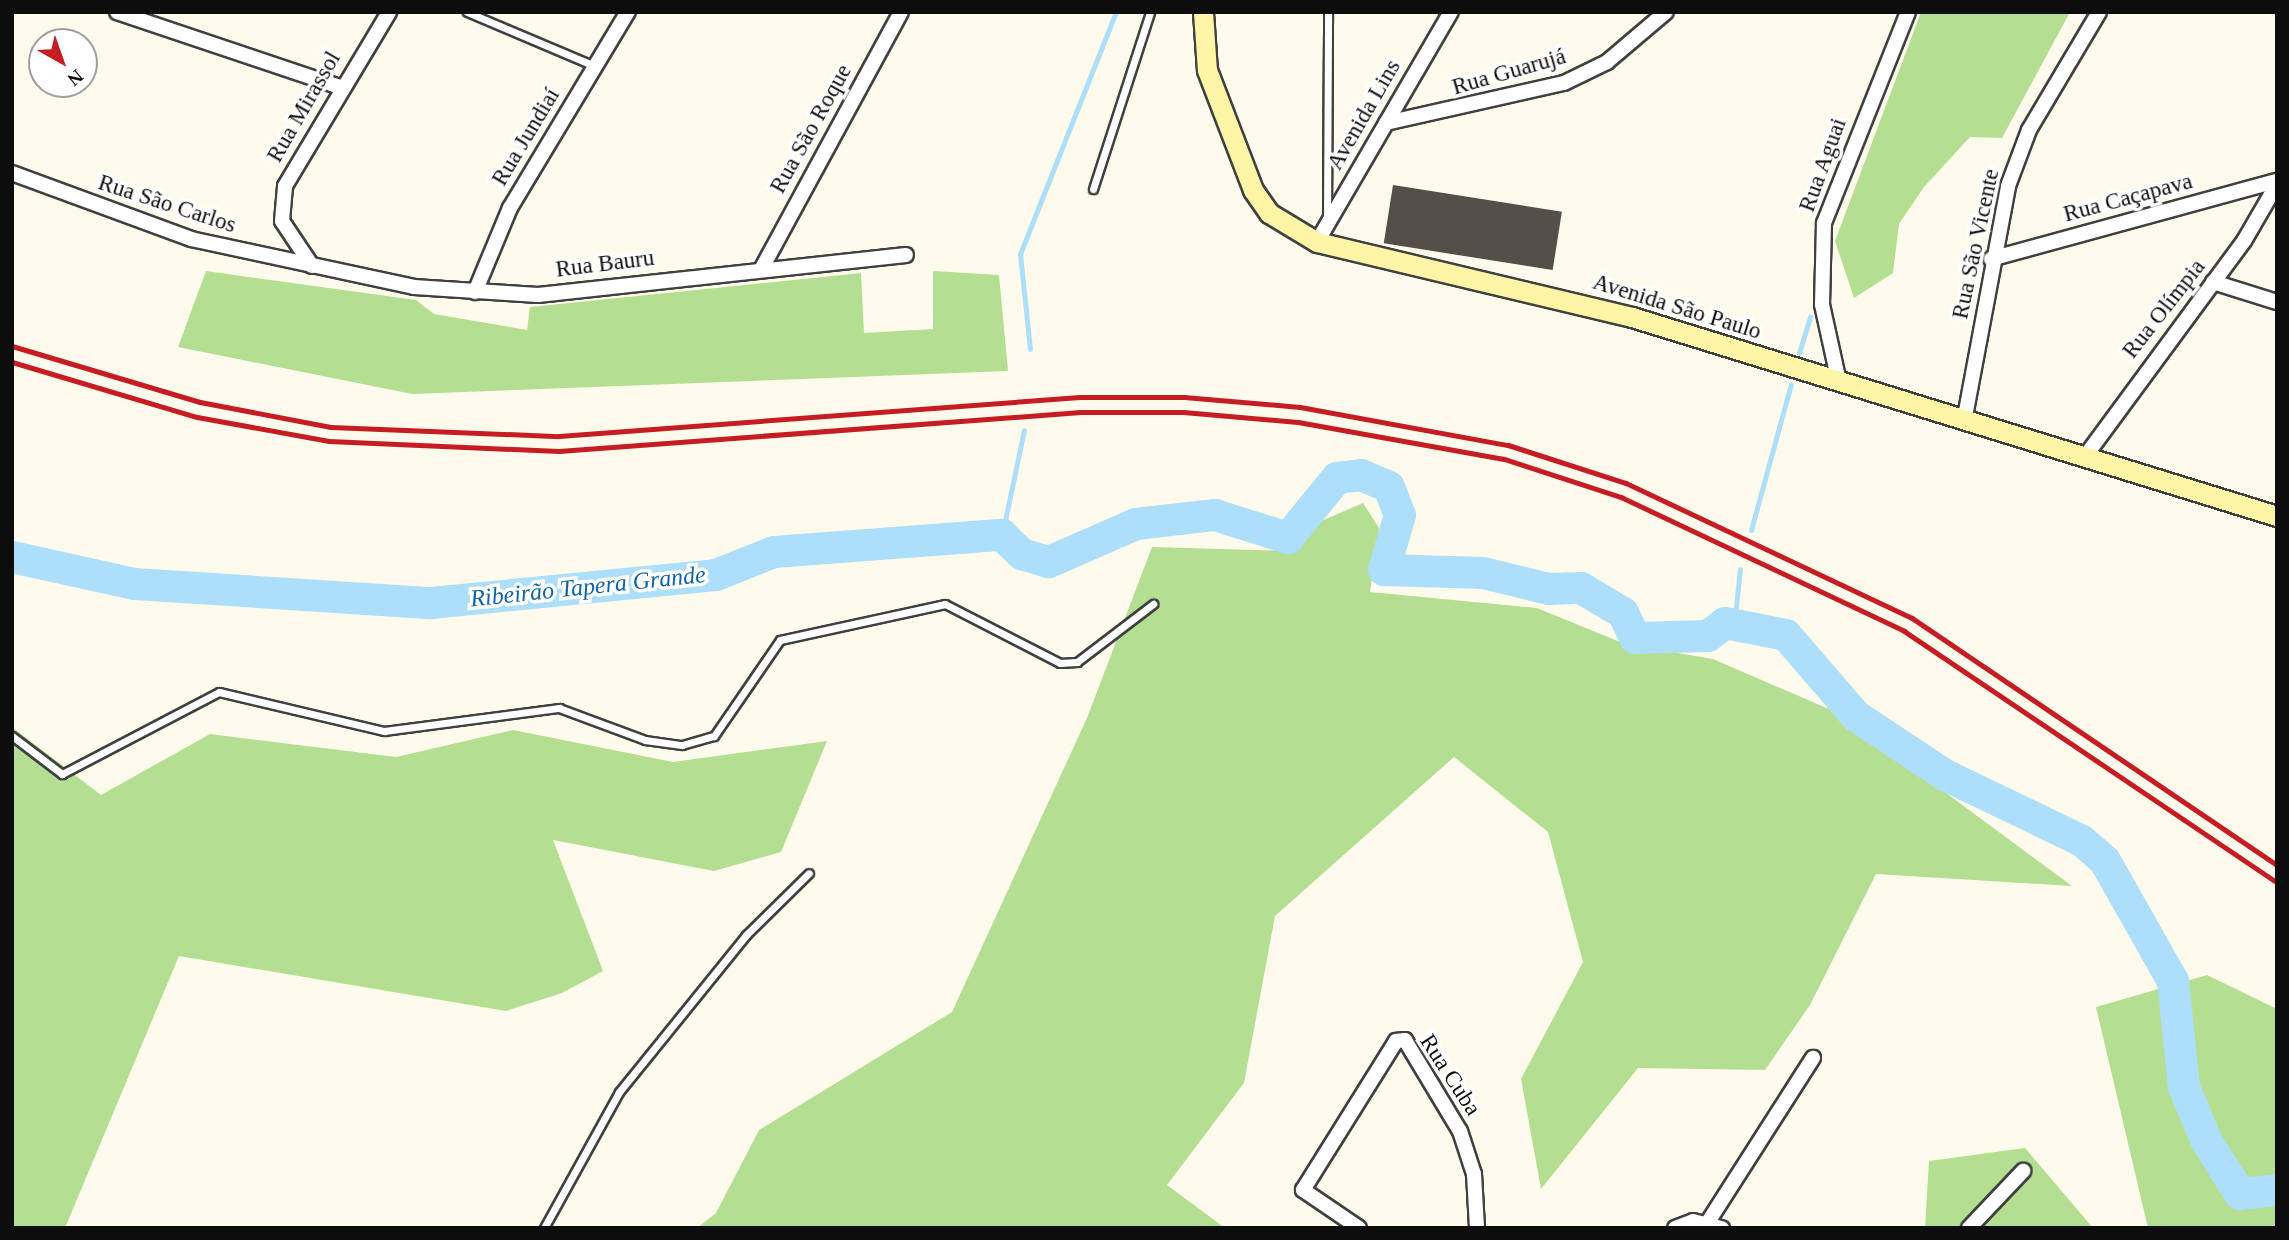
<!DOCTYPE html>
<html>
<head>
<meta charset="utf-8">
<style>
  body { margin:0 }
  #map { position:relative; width:2289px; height:1240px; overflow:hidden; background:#fffbec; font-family:Georgia,serif }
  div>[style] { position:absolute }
  .forest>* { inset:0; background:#b4de92 }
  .stream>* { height:5px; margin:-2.5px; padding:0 2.5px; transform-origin:2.5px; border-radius:2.5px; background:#addefa }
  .river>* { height:32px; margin:-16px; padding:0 16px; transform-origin:16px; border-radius:16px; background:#addefa }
  .building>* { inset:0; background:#564e48; transform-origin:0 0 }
  .roads { filter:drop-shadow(2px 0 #404040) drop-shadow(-2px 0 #404040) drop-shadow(0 2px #404040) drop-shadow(0 -2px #404040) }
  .service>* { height:7px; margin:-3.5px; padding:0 3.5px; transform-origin:3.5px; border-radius:3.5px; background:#fff }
  .minor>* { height:14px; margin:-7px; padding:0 7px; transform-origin:7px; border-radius:7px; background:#fff }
  .secondary>* { height:19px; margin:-9.5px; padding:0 9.5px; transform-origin:9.5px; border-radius:9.5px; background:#fff5a7 }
  .rail>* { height:5px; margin:-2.5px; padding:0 2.5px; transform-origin:2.5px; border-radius:2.5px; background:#c61c24 }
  span { translate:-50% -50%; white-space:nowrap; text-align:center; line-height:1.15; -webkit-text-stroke:7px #fff; paint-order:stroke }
  .street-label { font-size:23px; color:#0d0d0d }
  .water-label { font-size:24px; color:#0e64a6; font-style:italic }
  .frame { position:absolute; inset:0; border:14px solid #0d0d0d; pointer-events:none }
  .north { position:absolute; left:28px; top:28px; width:70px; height:70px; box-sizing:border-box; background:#fff; border:2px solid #9e9e9e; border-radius:50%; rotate:140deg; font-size:19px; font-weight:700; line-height:28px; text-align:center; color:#0d0d0d }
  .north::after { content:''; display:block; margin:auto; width:24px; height:32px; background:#c61c24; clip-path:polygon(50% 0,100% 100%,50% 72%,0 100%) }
</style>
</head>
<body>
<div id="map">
  <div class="forest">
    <i style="clip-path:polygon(1921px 12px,2070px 12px,2002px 138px,1970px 137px,1924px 187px,1899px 224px,1893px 273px,1854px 298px,1835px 241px)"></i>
    <i style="clip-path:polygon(206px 271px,416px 300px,434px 314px,527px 330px,530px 307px,861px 273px,864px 333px,933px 329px,933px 271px,999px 275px,1008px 371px,412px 394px,178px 347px)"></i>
    <i style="clip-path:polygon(1363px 503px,1379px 528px,1370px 592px,1537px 608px,1625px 644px,1713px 659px,1838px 713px,2072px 886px,1876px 874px,1810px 1005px,1765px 1070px,1638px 1068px,1541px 1189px,1521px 1079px,1583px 962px,1548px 832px,1454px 757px,1275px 916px,1244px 1083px,1167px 1185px,1225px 1228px,697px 1228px,716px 1213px,759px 1130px,952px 1012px,1087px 718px,1152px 547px,1293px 551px,1312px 525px)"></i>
    <i style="clip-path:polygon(12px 727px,101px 795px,210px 734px,396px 757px,513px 730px,673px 762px,827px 741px,781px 852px,714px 871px,553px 840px,603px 971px,562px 993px,506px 1011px,179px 956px,65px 1228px,12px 1228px)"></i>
    <i style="clip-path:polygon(2207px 975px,2277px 1009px,2277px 1228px,2148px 1228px,2096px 1007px)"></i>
    <i style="clip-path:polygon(2025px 1148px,2093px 1228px,1925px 1228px,1929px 1161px)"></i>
  </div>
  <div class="stream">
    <i style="left:1030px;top:349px;width:96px;rotate:-96deg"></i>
    <i style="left:1020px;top:254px;width:260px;rotate:-68.4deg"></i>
    <i style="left:1799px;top:353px;width:38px;rotate:-73deg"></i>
    <i style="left:1751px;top:530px;width:151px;rotate:-74.7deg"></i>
    <i style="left:1002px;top:535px;width:107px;rotate:-78.2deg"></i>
    <i style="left:1734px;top:625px;width:56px;rotate:-83.9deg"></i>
  </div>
  <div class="river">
    <i style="left:12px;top:557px;width:126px;rotate:12.4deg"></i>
    <i style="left:135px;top:584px;width:297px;rotate:3.7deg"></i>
    <i style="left:431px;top:603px;width:286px;rotate:-5.6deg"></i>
    <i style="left:716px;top:575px;width:62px;rotate:-21.6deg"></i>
    <i style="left:774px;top:552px;width:229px;rotate:-4.3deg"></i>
    <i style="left:1002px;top:535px;width:28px;rotate:44deg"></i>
    <i style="left:1022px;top:554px;width:28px;rotate:17deg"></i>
    <i style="left:1049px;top:562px;width:95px;rotate:-23.6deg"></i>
    <i style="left:1136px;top:524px;width:80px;rotate:-6.5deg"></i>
    <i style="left:1215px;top:515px;width:77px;rotate:17.5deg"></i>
    <i style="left:1288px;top:538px;width:77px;rotate:-50.8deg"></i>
    <i style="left:1337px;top:478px;width:24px;rotate:-7deg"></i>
    <i style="left:1361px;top:475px;width:30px;rotate:23deg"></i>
    <i style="left:1389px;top:487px;width:30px;rotate:69deg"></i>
    <i style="left:1400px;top:515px;width:57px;rotate:106.2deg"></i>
    <i style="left:1384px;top:570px;width:99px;rotate:1.7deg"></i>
    <i style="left:1483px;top:573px;width:68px;rotate:13.6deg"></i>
    <i style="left:1549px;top:589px;width:32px;rotate:-2deg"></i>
    <i style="left:1581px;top:588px;width:49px;rotate:30.8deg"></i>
    <i style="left:1623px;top:613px;width:28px;rotate:64deg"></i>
    <i style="left:1635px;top:638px;width:73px;rotate:-1.6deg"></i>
    <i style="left:1708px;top:636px;width:21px;rotate:-37deg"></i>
    <i style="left:1725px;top:623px;width:62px;rotate:11.1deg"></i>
    <i style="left:1786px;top:635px;width:107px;rotate:49.2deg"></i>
    <i style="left:1856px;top:716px;width:107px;rotate:33.5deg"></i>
    <i style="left:1945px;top:775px;width:152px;rotate:25.7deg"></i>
    <i style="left:2082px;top:841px;width:30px;rotate:41deg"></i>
    <i style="left:2105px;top:861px;width:138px;rotate:60.5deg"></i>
    <i style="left:2173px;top:981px;width:107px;rotate:84.1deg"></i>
    <i style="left:2184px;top:1087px;width:60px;rotate:67.3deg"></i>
    <i style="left:2207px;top:1142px;width:62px;rotate:57.6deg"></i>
    <i style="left:2240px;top:1194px;width:37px;rotate:-6deg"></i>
  </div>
  <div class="building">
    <i style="left:1393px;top:185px;width:171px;height:59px;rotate:9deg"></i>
  </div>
  <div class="roads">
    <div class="service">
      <i style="left:467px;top:12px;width:139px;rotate:22.9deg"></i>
      <i style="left:1093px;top:189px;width:186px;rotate:-72.1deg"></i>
      <i style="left:1327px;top:221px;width:209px;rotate:-89.7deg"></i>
      <i style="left:12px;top:736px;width:63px;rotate:37.2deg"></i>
      <i style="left:62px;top:774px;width:177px;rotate:-27.6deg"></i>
      <i style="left:219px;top:692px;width:170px;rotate:13.3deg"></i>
      <i style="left:384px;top:731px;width:177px;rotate:-7.5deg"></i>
      <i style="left:559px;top:708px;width:92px;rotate:20.4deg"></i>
      <i style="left:645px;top:740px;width:37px;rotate:8deg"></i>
      <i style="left:682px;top:745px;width:33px;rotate:-16deg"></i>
      <i style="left:714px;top:736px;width:116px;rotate:-55.5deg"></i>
      <i style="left:780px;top:640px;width:169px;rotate:-12.3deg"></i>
      <i style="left:945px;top:604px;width:129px;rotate:27.2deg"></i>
      <i style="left:1060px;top:663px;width:17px;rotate:-3deg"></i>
      <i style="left:1077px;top:662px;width:96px;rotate:-37.3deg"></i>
      <i style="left:544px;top:1228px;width:155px;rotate:-61.1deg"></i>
      <i style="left:619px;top:1092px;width:202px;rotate:-51deg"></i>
      <i style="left:746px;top:935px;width:88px;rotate:-44.5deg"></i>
    </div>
    <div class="minor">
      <i style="left:117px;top:12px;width:235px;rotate:18.6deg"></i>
      <i style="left:1386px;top:123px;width:182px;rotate:-12.7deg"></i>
      <i style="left:1564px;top:83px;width:48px;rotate:-26deg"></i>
      <i style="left:1607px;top:62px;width:77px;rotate:-40.3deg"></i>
      <i style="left:12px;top:173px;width:191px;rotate:20.2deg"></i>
      <i style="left:191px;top:239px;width:228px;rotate:12.1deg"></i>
      <i style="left:414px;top:287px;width:124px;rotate:3.7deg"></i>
      <i style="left:538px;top:295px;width:370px;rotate:-6.2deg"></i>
      <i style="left:1317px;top:242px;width:266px;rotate:-59.8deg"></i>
      <i style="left:1991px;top:259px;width:296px;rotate:-15.3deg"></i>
      <i style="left:312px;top:266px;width:54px;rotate:-123.7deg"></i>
      <i style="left:282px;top:221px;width:35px;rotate:-85deg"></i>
      <i style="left:285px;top:186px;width:203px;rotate:-59.1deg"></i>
      <i style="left:762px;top:268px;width:291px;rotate:-61.5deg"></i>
      <i style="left:2213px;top:282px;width:67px;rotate:17.4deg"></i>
      <i style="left:475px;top:292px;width:91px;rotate:-67.4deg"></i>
      <i style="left:510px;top:208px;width:229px;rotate:-59deg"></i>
      <i style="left:1839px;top:382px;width:79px;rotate:-102.4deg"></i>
      <i style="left:1822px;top:305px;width:82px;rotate:-88.6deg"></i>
      <i style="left:1824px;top:223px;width:227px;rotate:-68.3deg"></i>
      <i style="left:1964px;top:422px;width:240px;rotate:-79.4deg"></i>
      <i style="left:2008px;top:186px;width:60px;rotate:-69.4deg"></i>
      <i style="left:2029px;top:130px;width:137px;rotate:-59.3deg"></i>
      <i style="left:2084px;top:458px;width:270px;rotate:-53.6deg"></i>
      <i style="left:2244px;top:241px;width:66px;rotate:-59.9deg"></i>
      <i style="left:1708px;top:1222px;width:195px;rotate:-57.4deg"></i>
      <i style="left:1359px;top:1228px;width:68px;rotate:-145.8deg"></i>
      <i style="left:1303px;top:1190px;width:176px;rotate:-58deg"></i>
      <i style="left:1396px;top:1041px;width:9px;rotate:-6deg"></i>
      <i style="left:1405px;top:1040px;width:106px;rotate:58.9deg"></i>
      <i style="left:1460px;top:1131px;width:45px;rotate:72deg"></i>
      <i style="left:1474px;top:1174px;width:54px;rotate:86.8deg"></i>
      <i style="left:1675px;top:1228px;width:19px;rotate:-21deg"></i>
      <i style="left:1693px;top:1221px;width:30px;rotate:14deg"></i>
      <i style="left:1969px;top:1228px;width:79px;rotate:-46.5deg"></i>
    </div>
    <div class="secondary">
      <i style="left:1203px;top:12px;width:58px;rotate:86.1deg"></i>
      <i style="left:1207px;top:70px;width:129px;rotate:69deg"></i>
      <i style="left:1253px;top:190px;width:28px;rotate:55deg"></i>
      <i style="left:1269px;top:213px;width:56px;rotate:31.1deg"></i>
      <i style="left:1317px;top:242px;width:324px;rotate:13.4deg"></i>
      <i style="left:1632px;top:317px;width:675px;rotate:17.15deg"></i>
    </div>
  </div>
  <div class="rail">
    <i style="left:12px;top:346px;width:196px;rotate:16.6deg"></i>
    <i style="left:200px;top:402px;width:133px;rotate:10.8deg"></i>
    <i style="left:331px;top:427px;width:228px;rotate:2.3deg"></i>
    <i style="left:559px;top:436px;width:522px;rotate:-4.28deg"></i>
    <i style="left:1080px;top:397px;width:104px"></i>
    <i style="left:1184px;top:397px;width:116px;rotate:4.9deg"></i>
    <i style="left:1300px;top:407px;width:211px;rotate:10.4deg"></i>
    <i style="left:1508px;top:445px;width:124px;rotate:17.9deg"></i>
    <i style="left:1626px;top:483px;width:316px;rotate:25.3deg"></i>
    <i style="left:1912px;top:618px;width:441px;rotate:34.1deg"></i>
    <i style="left:12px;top:362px;width:193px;rotate:16.6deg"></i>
    <i style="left:197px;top:417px;width:134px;rotate:10.3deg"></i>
    <i style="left:329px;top:441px;width:230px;rotate:2.5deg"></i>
    <i style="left:559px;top:451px;width:523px;rotate:-4.27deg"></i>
    <i style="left:1081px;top:412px;width:102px"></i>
    <i style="left:1183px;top:412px;width:115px;rotate:5deg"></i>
    <i style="left:1298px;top:422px;width:209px;rotate:10.2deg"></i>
    <i style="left:1504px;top:459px;width:123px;rotate:18deg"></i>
    <i style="left:1621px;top:497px;width:313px;rotate:25.3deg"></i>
    <i style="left:1904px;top:631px;width:450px;rotate:34deg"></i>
  </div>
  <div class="street-label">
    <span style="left:1509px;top:72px;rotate:-16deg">Rua Guarujá</span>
    <span style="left:304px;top:107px;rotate:-60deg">Rua Mirassol</span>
    <span style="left:1364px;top:115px;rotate:-60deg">Avenida Lins</span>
    <span style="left:811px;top:129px;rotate:-61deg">Rua São Roque</span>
    <span style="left:526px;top:137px;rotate:-59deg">Rua Jundiaí</span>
    <span style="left:1823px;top:165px;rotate:-70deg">Rua Aguai</span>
    <span style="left:2128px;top:198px;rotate:-15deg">Rua Caçapava</span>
    <span style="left:167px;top:204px;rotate:18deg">Rua São Carlos</span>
    <span style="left:1976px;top:244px;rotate:-78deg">Rua São Vicente</span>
    <span style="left:605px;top:264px;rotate:-7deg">Rua Bauru</span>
    <span style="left:1677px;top:307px;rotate:17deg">Avenida São Paulo</span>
    <span style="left:2164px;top:309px;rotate:-52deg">Rua Olímpia</span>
    <span style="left:1450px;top:1075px;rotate:57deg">Rua Cuba</span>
  </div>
  <div class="water-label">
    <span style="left:588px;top:587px;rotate:-6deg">Ribeirão Tapera Grande</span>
  </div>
  <div class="frame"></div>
  <div class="north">N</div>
</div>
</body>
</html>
